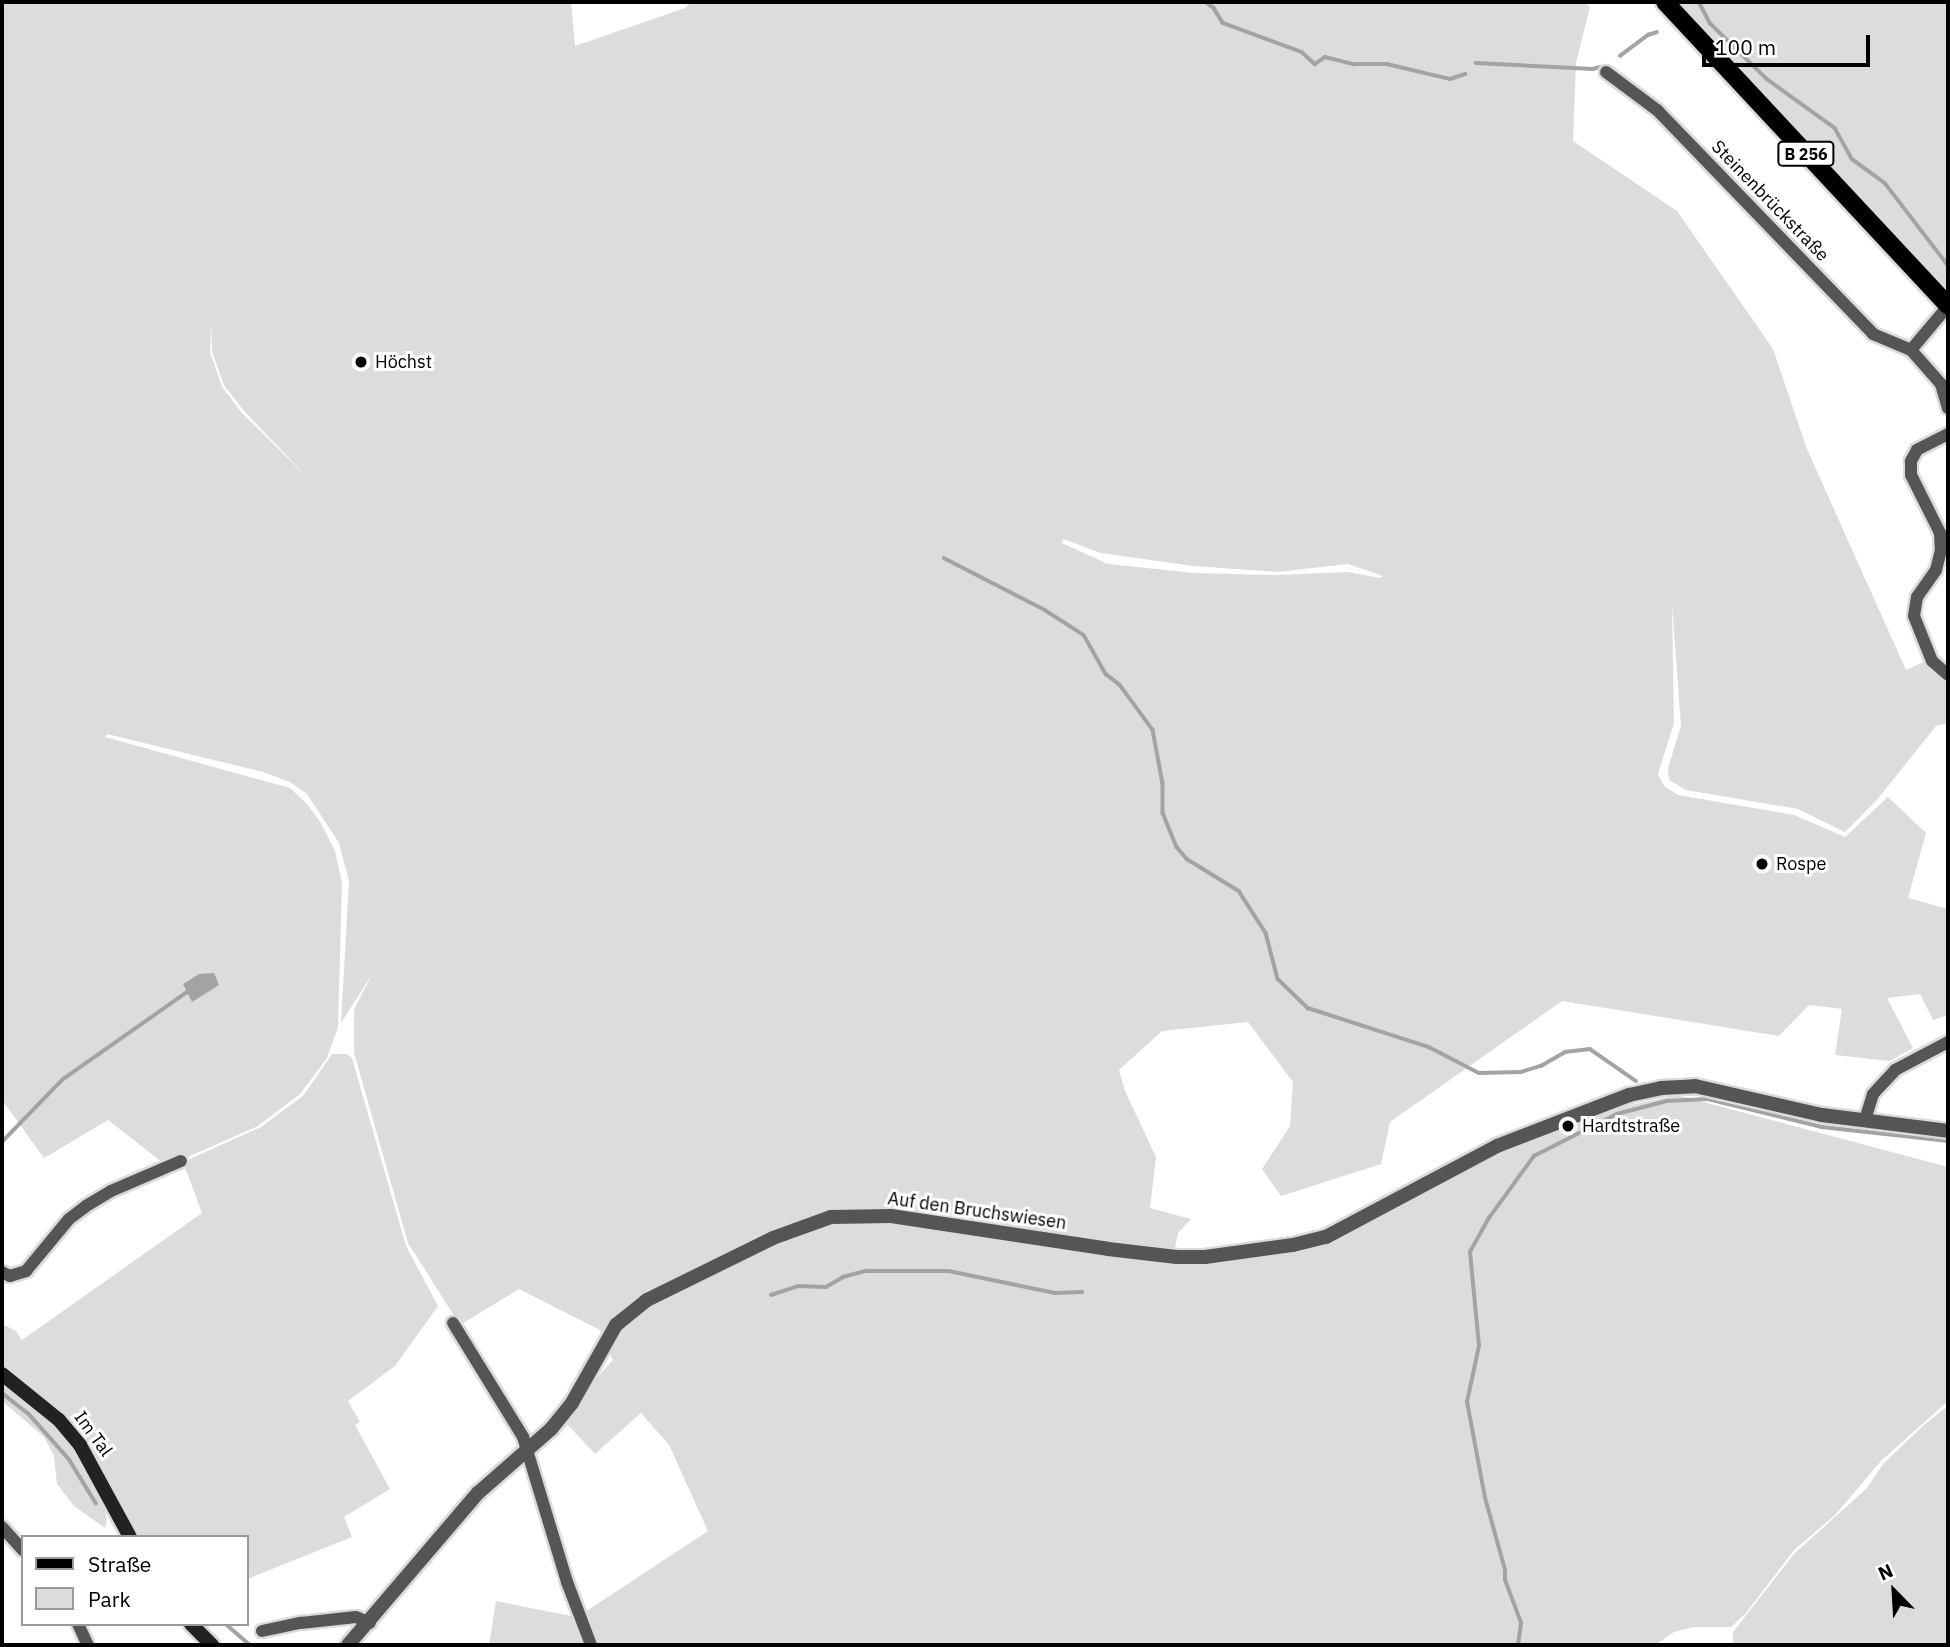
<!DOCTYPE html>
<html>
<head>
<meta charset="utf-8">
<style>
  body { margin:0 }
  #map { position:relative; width:1950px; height:1647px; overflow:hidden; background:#fff; font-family:"IBM Plex Sans",sans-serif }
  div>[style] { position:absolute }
  .green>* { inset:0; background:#dcdcdc }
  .water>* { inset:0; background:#a3a3a3 }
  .stream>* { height:3.5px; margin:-1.75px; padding:0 1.75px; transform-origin:1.75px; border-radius:1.75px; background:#a3a3a3 }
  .roads { filter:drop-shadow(2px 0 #dbdbdb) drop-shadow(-2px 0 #dbdbdb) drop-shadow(0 2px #dbdbdb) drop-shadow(0 -2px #dbdbdb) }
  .minor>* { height:12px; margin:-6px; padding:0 6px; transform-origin:6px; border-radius:6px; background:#555 }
  .tertiary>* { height:14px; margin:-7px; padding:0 7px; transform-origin:7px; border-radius:7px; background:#555 }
  .secondary>* { height:14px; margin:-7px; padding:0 7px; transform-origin:7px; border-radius:7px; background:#222 }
  .primary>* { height:18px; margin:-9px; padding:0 9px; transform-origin:9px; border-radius:9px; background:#000 }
  .dots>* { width:19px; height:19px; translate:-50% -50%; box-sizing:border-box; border:4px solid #fff; border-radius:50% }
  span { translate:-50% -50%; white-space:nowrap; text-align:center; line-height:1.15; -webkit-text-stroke:6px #fff; paint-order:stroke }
  .shield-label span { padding:2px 5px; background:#fff; border:2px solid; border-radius:5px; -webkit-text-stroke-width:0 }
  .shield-label { font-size:16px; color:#000; font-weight:700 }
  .street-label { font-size:18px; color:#000 }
  .poi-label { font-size:18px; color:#000 }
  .left { translate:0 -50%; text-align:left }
  .frame { position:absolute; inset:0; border:4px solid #000; pointer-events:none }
  .legend { position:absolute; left:21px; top:1535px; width:228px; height:91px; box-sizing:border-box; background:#fff; border:2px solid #999; margin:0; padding:9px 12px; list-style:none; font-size:21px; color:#000 }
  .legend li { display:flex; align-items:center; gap:14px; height:35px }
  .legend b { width:35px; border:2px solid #999 }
  .north { position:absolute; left:1859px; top:1556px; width:70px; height:70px; -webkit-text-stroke:5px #fff; paint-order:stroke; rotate:336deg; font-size:19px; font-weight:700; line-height:28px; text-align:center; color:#000 }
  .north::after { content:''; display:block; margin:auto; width:24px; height:32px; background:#000; clip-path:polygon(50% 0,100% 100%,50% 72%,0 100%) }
  .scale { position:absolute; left:1702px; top:35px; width:168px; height:32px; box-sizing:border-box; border:4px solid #000; border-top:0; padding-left:9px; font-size:21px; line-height:24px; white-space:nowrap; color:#000; -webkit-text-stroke:5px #fff; paint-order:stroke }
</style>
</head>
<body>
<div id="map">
  <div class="green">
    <i style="clip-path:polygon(evenodd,2px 2px,571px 2px,575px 46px,685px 8px,691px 2px,1584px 2px,1590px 7px,1576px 63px,1573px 141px,1677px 211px,1773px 349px,1807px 449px,1906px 670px,1926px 661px,1934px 673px,1948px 682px,1948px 723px,1936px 726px,1876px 801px,1845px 832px,1798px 809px,1686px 790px,1669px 780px,1668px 768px,1681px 726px,1672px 604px,1674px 723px,1658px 774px,1664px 786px,1678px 795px,1794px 815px,1845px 837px,1888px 797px,1926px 833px,1908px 898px,1948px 909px,1948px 1015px,1933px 1020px,1920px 994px,1887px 998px,1913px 1048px,1890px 1061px,1835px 1055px,1842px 1009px,1809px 1005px,1779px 1036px,1562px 1001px,1390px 1122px,1381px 1164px,1281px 1196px,1262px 1169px,1290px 1126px,1293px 1082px,1248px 1022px,1162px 1031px,1119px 1070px,1125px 1091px,1156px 1157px,1150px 1208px,1191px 1219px,1178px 1233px,1172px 1262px,1319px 1245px,1363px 1226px,1512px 1149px,1617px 1108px,1677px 1095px,1948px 1167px,1948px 1401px,1881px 1461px,1835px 1515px,1794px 1550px,1746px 1613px,1731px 1627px,1694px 1627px,1674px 1632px,1655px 1645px,594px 1645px,582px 1614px,708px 1531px,669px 1445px,641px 1413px,595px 1454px,565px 1422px,586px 1390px,613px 1360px,600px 1330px,519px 1289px,460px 1325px,408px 1243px,354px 1053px,354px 1009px,373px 973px,341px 1023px,349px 881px,339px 843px,307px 794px,290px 782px,263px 772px,107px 734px,105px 737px,290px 788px,306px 803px,321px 823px,335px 851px,342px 883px,338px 1027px,327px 1058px,300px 1094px,258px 1126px,167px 1166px,108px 1120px,44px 1158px,2px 1100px,2px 2px,211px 324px,212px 352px,224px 385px,244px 411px,309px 479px,242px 413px,222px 387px,210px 352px,211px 324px,2px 2px,1063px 539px,1101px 553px,1193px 566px,1278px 572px,1348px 564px,1383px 576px,1380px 578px,1348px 572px,1277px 575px,1194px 573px,1108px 564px,1062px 543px,1063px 539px)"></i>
    <i style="clip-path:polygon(1674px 2px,1948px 2px,1948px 297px)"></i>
    <i style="clip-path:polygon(332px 1054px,347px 1054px,352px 1058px,406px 1246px,438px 1306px,395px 1366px,348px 1401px,360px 1422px,355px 1425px,390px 1489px,344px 1517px,352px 1537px,247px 1579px,247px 1537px,137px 1537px,85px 1441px,40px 1394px,2px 1367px,2px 1324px,16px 1331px,22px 1340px,202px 1213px,183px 1162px,261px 1127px,304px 1095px)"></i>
    <i style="clip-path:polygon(2px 1380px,52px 1423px,78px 1454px,102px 1496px,107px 1520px,105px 1528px,74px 1506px,57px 1484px,54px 1456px,44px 1437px,2px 1401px)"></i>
    <i style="clip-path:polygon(1948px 1406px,1948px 1645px,1733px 1645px,1733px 1632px,1794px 1554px,1867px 1488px,1884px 1463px,1925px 1424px)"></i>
    <i style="clip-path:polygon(496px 1601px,576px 1617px,588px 1645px,489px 1645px)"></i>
  </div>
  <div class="water">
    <i style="clip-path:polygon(214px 973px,219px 985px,192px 1002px,183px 984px,199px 974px)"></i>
  </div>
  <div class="stream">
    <i style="left:1206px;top:2px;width:10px;rotate:37deg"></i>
    <i style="left:1214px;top:8px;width:17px;rotate:59deg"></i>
    <i style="left:1223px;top:23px;width:84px;rotate:20.2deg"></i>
    <i style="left:1302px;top:52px;width:18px;rotate:43deg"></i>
    <i style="left:1315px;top:64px;width:12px;rotate:-35deg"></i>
    <i style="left:1325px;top:57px;width:30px;rotate:14deg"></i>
    <i style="left:1354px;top:64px;width:33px"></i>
    <i style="left:1387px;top:64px;width:65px;rotate:13.4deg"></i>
    <i style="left:1450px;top:79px;width:16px;rotate:-18deg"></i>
    <i style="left:1699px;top:2px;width:24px;rotate:62deg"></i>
    <i style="left:1710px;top:23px;width:80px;rotate:44.5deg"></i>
    <i style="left:1767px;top:79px;width:84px;rotate:35.8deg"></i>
    <i style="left:1835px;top:128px;width:35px;rotate:61deg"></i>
    <i style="left:1852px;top:159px;width:41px;rotate:36deg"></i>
    <i style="left:1885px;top:183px;width:103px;rotate:52.5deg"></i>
    <i style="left:1620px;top:56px;width:35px;rotate:-37deg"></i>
    <i style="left:1648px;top:35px;width:9px;rotate:-18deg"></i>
    <i style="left:1476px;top:63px;width:117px;rotate:2.9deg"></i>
    <i style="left:1593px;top:69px;width:7px;rotate:-16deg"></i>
    <i style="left:944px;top:558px;width:114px;rotate:27.2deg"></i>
    <i style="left:1045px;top:610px;width:46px;rotate:32.7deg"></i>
    <i style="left:1084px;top:635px;width:45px;rotate:60.6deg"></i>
    <i style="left:1106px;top:674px;width:18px;rotate:38deg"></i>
    <i style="left:1120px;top:685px;width:56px;rotate:53.7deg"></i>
    <i style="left:1153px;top:730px;width:55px;rotate:79.5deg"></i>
    <i style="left:1163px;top:784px;width:29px;rotate:90deg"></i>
    <i style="left:1163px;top:813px;width:37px;rotate:68deg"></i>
    <i style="left:1177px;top:847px;width:16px;rotate:50deg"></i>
    <i style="left:1187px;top:859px;width:61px;rotate:31.6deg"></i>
    <i style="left:1239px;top:891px;width:50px;rotate:57.3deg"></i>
    <i style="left:1266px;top:933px;width:48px;rotate:75.4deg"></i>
    <i style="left:1278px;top:979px;width:42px;rotate:44deg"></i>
    <i style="left:1308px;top:1008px;width:127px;rotate:17.9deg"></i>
    <i style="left:1429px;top:1047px;width:56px;rotate:27.5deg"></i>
    <i style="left:1479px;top:1073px;width:42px;rotate:-1.4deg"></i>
    <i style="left:1521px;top:1072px;width:21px;rotate:-17deg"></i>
    <i style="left:1541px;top:1066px;width:28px;rotate:-30deg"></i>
    <i style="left:1565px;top:1052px;width:25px;rotate:-7deg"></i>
    <i style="left:1590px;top:1049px;width:56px;rotate:34.8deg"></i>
    <i style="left:2px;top:1142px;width:86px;rotate:-45.9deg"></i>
    <i style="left:62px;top:1080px;width:153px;rotate:-35.1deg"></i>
    <i style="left:771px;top:1295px;width:28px;rotate:-18deg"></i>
    <i style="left:798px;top:1286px;width:28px;rotate:2deg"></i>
    <i style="left:826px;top:1287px;width:20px;rotate:-30deg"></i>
    <i style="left:843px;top:1277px;width:24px;rotate:-15deg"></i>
    <i style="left:866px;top:1271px;width:83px"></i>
    <i style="left:949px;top:1271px;width:108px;rotate:11.7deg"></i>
    <i style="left:1055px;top:1293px;width:27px;rotate:-2deg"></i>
    <i style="left:2px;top:1393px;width:34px;rotate:38deg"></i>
    <i style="left:29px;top:1414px;width:60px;rotate:48.4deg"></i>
    <i style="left:69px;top:1459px;width:52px;rotate:58.5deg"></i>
    <i style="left:226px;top:1624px;width:32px;rotate:41deg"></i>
    <i style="left:1518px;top:1645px;width:22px;rotate:-82deg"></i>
    <i style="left:1521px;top:1623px;width:46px;rotate:-110.4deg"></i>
    <i style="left:1505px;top:1580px;width:10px;rotate:-90deg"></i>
    <i style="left:1505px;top:1570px;width:75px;rotate:-105.5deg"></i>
    <i style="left:1485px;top:1498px;width:98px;rotate:-100.6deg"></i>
    <i style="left:1467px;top:1402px;width:57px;rotate:-77.9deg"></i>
    <i style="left:1479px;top:1346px;width:94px;rotate:-95.5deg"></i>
    <i style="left:1470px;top:1252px;width:39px;rotate:-61deg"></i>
    <i style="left:1489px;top:1218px;width:77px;rotate:-54deg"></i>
    <i style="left:1534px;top:1156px;width:93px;rotate:-26.8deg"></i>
    <i style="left:1617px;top:1114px;width:52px;rotate:-14.6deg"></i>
    <i style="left:1667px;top:1101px;width:41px;rotate:-2.8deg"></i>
    <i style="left:1708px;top:1099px;width:117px;rotate:13.8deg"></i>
    <i style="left:1822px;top:1127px;width:127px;rotate:6.3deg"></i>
  </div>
  <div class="roads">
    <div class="minor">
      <i style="left:1606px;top:72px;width:64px;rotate:36.7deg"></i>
      <i style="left:1657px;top:110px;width:311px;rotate:46deg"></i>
      <i style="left:1873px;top:334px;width:41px;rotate:22.8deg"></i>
      <i style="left:1948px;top:306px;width:57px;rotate:130.1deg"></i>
      <i style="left:1911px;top:350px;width:45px;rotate:48.6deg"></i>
      <i style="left:1941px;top:384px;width:25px;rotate:74deg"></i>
      <i style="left:1948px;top:434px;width:35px;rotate:153deg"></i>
      <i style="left:1917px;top:450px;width:13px;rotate:119deg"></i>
      <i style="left:1911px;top:461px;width:14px;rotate:90deg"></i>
      <i style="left:1911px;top:475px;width:65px;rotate:63.4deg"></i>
      <i style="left:1940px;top:533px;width:17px;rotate:87deg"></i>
      <i style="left:1941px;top:550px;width:21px;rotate:104deg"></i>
      <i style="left:1936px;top:570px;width:33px;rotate:125deg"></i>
      <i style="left:1917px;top:597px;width:19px;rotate:99deg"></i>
      <i style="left:1914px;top:616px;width:48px;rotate:68.2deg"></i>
      <i style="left:1932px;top:661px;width:21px;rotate:41deg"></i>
      <i style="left:1865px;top:1120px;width:27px;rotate:-73deg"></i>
      <i style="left:1873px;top:1094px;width:33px;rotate:-47deg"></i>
      <i style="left:1895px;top:1070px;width:60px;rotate:-27.8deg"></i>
      <i style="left:2px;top:1272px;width:9px;rotate:27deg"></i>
      <i style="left:10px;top:1276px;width:17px;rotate:-17deg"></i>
      <i style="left:26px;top:1271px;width:67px;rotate:-50.4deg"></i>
      <i style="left:69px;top:1219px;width:21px;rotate:-37deg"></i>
      <i style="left:86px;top:1206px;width:29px;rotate:-31deg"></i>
      <i style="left:111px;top:1191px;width:76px;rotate:-23.2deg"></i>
      <i style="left:453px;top:1323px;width:134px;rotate:58.4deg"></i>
      <i style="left:523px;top:1437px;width:152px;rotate:73.1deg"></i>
      <i style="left:567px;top:1582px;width:67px;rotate:69.1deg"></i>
      <i style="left:2px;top:1527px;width:31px;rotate:48deg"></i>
      <i style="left:78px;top:1624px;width:23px;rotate:65deg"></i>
      <i style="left:262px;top:1631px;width:40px;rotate:-12deg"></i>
      <i style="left:301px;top:1623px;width:55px;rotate:-6.2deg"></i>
      <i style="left:356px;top:1617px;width:15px;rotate:23deg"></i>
    </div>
    <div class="tertiary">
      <i style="left:348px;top:1645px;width:200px;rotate:-49.5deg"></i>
      <i style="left:478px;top:1493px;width:97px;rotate:-41.2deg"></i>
      <i style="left:551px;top:1429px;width:33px;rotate:-51deg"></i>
      <i style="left:572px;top:1403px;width:90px;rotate:-60.6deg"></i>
      <i style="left:616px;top:1325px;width:40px;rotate:-39deg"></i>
      <i style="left:647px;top:1300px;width:140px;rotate:-26.2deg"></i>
      <i style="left:773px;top:1238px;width:62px;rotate:-19.9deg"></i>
      <i style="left:831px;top:1217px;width:60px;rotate:-1deg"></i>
      <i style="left:891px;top:1216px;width:219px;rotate:8.6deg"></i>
      <i style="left:1108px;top:1249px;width:69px;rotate:6.6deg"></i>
      <i style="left:1177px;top:1257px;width:28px"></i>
      <i style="left:1205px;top:1257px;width:89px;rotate:-7.8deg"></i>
      <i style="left:1293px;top:1245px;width:34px;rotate:-14deg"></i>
      <i style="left:1326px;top:1237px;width:194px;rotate:-28deg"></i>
      <i style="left:1497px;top:1146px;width:142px;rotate:-21.1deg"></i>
      <i style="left:1629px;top:1095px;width:33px;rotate:-12deg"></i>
      <i style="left:1661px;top:1088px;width:34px;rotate:-3deg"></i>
      <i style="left:1695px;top:1086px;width:130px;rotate:12.9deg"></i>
      <i style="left:1822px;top:1115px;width:127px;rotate:7.2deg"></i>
    </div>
    <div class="secondary">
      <i style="left:2px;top:1374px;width:73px;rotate:38.9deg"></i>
      <i style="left:59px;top:1420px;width:33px;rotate:50deg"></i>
      <i style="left:80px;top:1445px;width:105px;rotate:61.5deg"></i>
      <i style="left:191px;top:1624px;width:30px;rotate:45deg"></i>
    </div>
    <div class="primary">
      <i style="left:1665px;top:2px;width:415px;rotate:47deg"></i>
    </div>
  </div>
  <div class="dots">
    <i style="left:361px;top:362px;background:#000"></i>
    <i style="left:1762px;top:864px;background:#000"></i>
    <i style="left:1568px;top:1126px;background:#000"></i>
  </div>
  <div class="shield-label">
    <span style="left:1806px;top:154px">B 256</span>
  </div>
  <div class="street-label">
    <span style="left:1770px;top:201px;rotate:46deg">Steinenbrückstraße</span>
    <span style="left:977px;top:1211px;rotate:8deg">Auf den Bruchswiesen</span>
    <span style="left:93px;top:1434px;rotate:54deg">Im Tal</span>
  </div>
  <div class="poi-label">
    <span class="left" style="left:375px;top:362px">Höchst</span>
    <span class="left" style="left:1776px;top:864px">Rospe</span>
    <span class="left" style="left:1582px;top:1126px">Hardtstraße</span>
  </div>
  <div class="frame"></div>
  <ul class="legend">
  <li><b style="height:9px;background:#000"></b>Straße</li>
  <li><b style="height:19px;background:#dcdcdc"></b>Park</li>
  </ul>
  <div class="north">N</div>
  <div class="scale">100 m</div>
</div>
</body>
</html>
